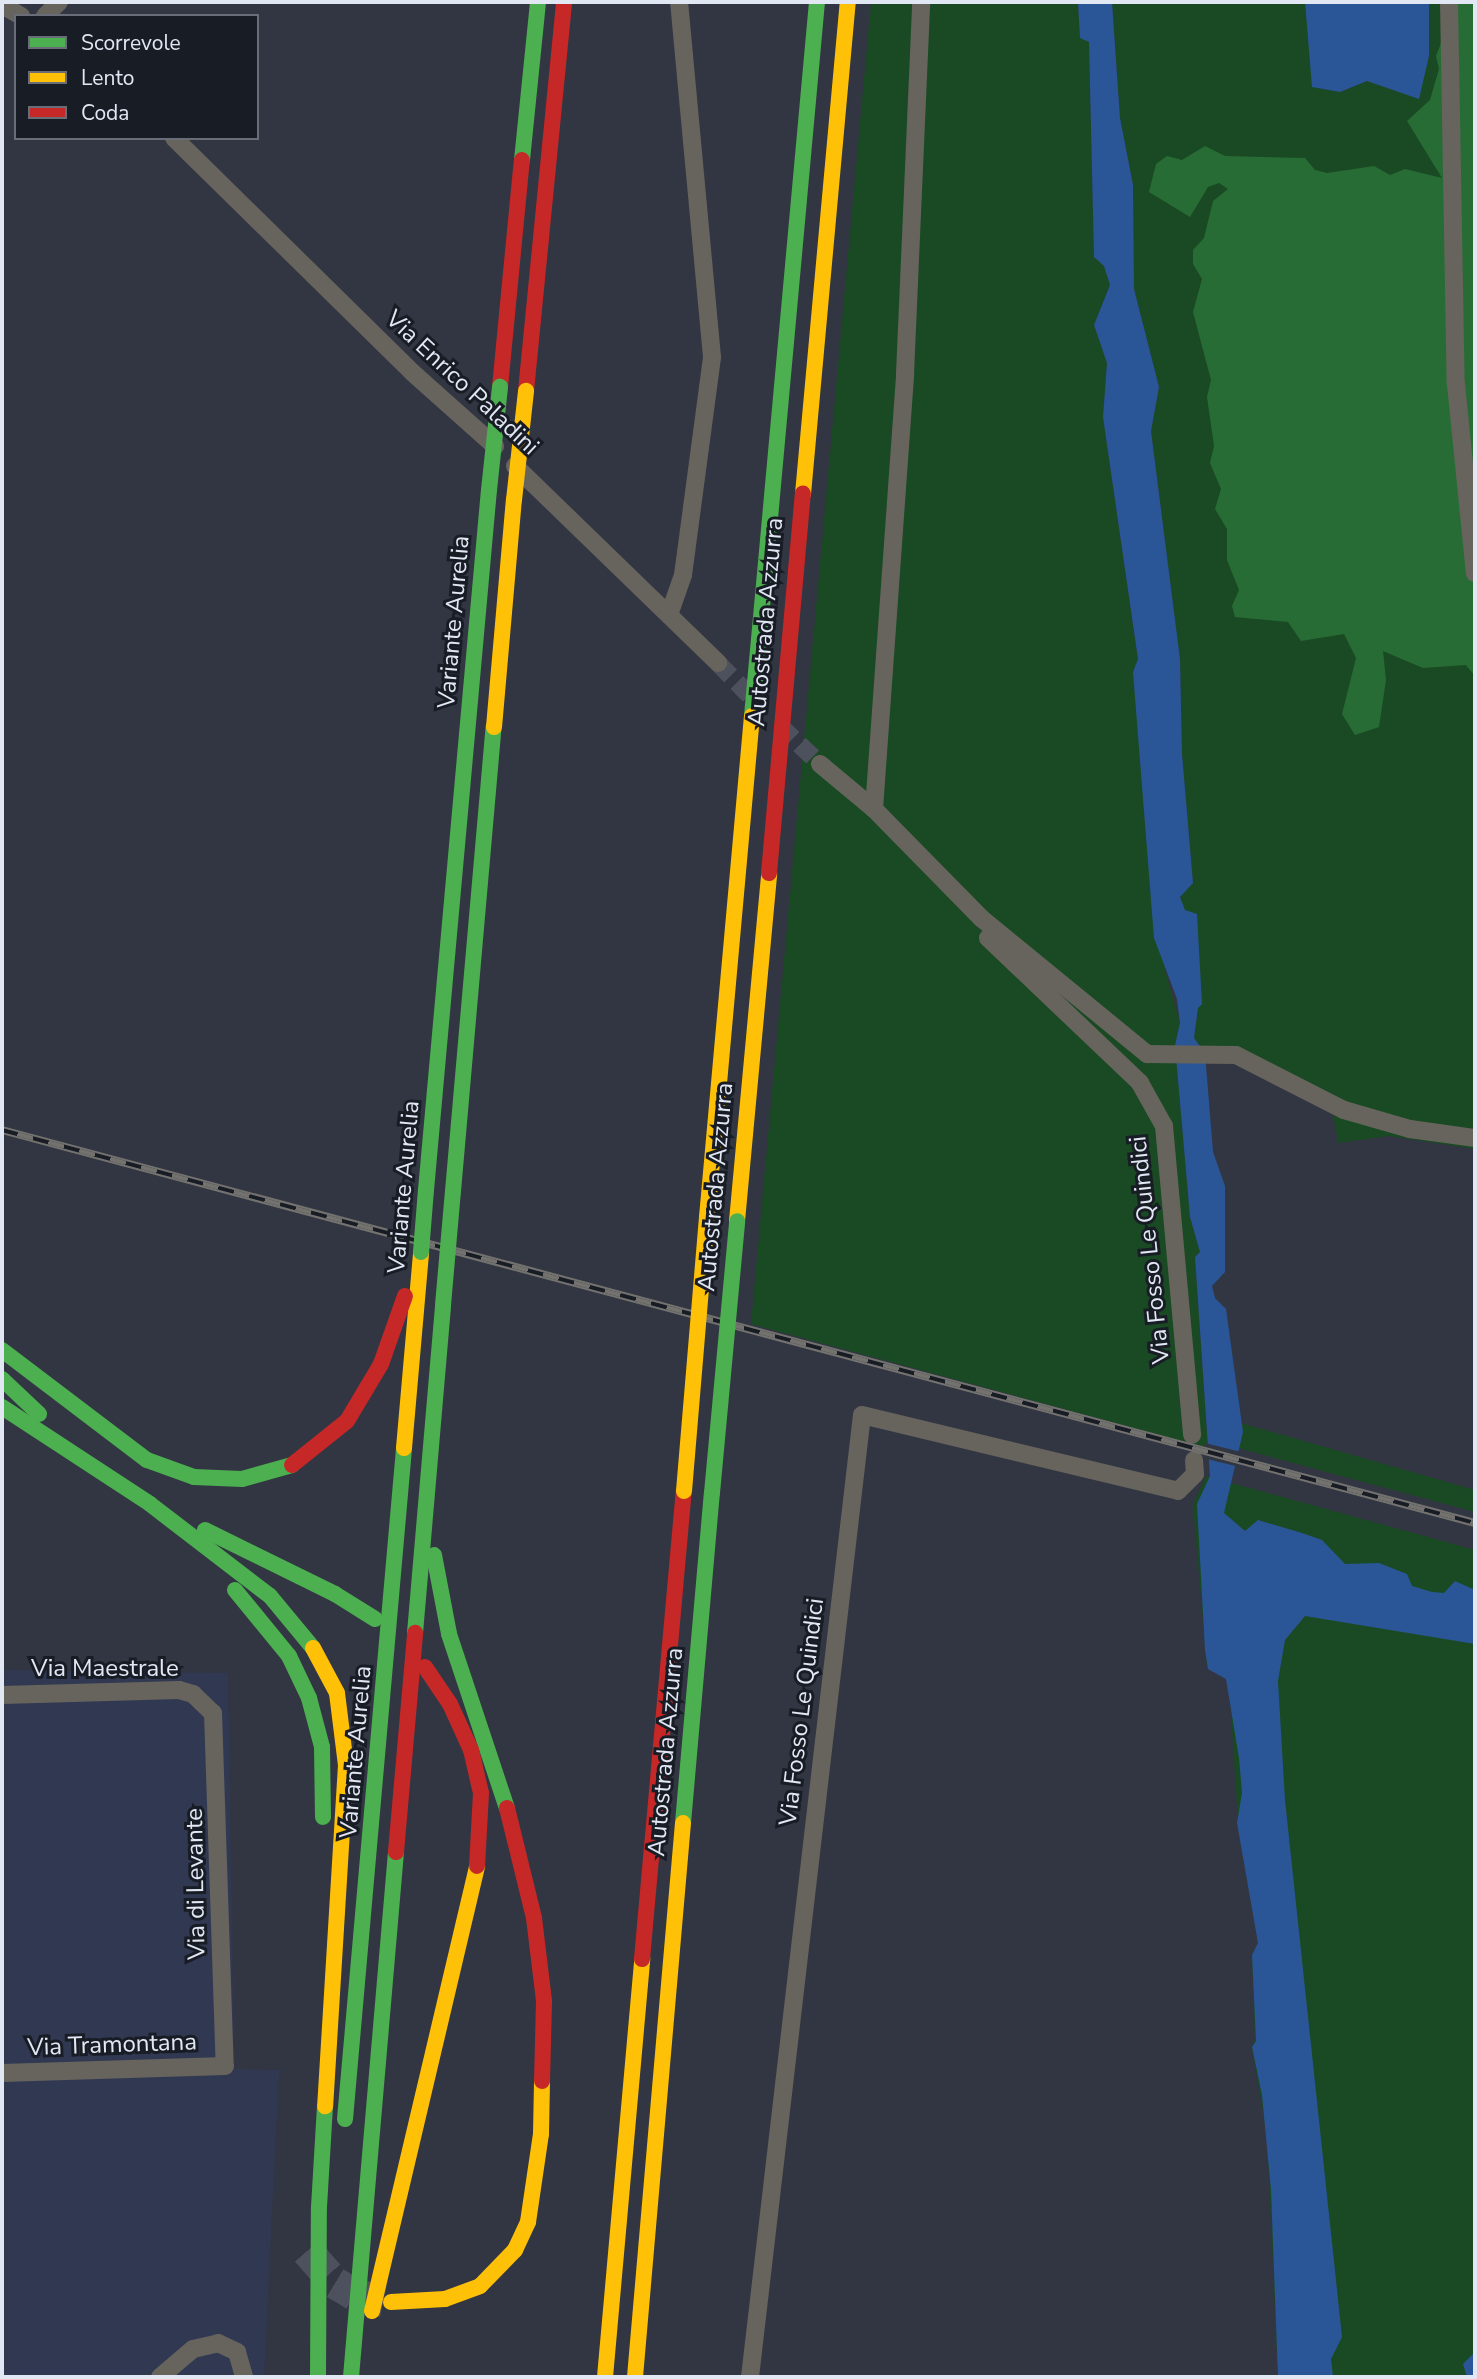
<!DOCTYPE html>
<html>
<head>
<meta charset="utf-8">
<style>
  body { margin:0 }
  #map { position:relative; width:1477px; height:2379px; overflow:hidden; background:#323642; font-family:"Nunito Sans",sans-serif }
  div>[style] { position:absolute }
  .built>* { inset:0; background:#313952 }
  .green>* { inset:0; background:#1a4a23 }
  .forest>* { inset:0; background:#286c35 }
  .water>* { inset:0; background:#2a5698 }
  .pier>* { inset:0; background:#323642; transform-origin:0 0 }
  .street-tunnel>* { height:18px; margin-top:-9px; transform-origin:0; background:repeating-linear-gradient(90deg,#4c515d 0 18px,transparent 0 27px) }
  .highway-tunnel>* { height:32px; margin-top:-16px; transform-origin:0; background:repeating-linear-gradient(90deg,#4c515d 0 32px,transparent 0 48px) }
  .street>* { height:18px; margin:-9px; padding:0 9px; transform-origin:9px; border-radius:9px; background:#67645d }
  .fast>* { height:16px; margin:-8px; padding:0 8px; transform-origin:8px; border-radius:8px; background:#4caf50 }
  .slow>* { height:16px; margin:-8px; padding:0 8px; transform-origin:8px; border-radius:8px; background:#ffc107 }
  .jam>* { height:16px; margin:-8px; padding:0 8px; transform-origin:8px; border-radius:8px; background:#c62828 }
  .rail>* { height:8px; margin-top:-4px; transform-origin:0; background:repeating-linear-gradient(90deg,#181c25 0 16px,#73726f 0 32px); box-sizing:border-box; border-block:2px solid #73726f }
  .fast-bridge>* { height:16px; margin:-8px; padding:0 8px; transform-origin:8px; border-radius:8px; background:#4caf50 }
  .slow-bridge>* { height:16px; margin:-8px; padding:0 8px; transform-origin:8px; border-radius:8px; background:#ffc107 }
  span { translate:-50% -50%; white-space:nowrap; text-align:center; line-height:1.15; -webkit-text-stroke:6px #181c25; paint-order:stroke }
  .street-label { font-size:24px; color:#e2e7f4 }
  .frame { position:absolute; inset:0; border:4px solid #e2e7f4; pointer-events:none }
  .legend { position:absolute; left:14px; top:14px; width:245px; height:126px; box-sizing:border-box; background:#181c25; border:2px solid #696d78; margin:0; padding:9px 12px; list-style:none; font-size:21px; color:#e2e7f4 }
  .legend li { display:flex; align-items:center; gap:14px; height:35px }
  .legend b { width:35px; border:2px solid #696d78 }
</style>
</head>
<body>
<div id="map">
  <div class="built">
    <i style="clip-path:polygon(2px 1670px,228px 1673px,234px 2069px,279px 2070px,264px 2377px,2px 2377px)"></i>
  </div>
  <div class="green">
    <i style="clip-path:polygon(871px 2px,1078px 2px,1080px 37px,1089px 42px,1094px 257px,1104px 266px,1110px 285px,1094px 325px,1107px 363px,1103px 417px,1138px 660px,1133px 672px,1165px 970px,1180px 1023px,1175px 1045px,1190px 1217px,1200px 1252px,1195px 1257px,1208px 1448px,751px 1324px)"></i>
    <i style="clip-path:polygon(1112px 2px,1305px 2px,1313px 87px,1340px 92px,1367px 81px,1418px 98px,1429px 56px,1429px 2px,1475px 3px,1475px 1149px,1389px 1136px,1338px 1143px,1331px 1103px,1236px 1055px,1205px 1053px,1194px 1038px,1198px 1008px,1180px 897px,1193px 883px,1182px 754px,1180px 659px,1151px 431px,1159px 387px,1134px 289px,1133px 185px,1120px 118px)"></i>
    <i style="clip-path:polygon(1241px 1423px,1475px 1490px,1475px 1512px,1238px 1448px)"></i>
    <i style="clip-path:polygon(1206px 1476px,1475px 1550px,1475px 2377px,1278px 2377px,1267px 2134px,1252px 2048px,1255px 2038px,1252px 1955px,1259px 1943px,1238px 1823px,1229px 1680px,1207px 1667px,1193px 1505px)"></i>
  </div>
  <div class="forest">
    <i style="clip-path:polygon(1457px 2px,1474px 2px,1475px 10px,1475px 676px,1466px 665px,1423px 668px,1383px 651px,1386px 680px,1379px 727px,1355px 735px,1342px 714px,1356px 658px,1344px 634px,1301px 641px,1288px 622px,1235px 617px,1232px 606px,1239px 590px,1227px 560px,1227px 529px,1215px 509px,1221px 489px,1210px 463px,1214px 446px,1207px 397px,1211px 380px,1193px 312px,1202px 279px,1193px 264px,1193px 250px,1204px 238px,1213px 201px,1228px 189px,1219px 183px,1208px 187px,1190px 217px,1149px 192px,1156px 164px,1167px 156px,1182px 160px,1205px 146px,1225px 156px,1305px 158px,1315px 170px,1327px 173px,1374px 166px,1390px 175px,1405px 169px,1442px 178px,1407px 121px,1430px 100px,1439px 69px,1436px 56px)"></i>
  </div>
  <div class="water">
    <i style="clip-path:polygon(1078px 2px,1112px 2px,1120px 118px,1133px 185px,1134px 289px,1159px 387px,1151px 431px,1180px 659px,1182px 754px,1193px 883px,1180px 897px,1185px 910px,1197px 914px,1202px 1004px,1198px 1008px,1194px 1038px,1205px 1053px,1213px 1152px,1225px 1186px,1225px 1272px,1212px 1286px,1215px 1298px,1226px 1309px,1243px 1432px,1224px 1513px,1245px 1531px,1258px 1520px,1302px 1533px,1322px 1540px,1345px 1564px,1379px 1563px,1407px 1574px,1412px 1586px,1432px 1592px,1444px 1593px,1455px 1581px,1475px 1590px,1475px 1644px,1305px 1616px,1285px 1640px,1278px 1681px,1285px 1800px,1342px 2337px,1331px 2359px,1333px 2377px,1278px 2377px,1271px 2190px,1262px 2095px,1252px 2047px,1256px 2041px,1252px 1955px,1258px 1943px,1237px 1823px,1242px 1793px,1239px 1758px,1226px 1679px,1208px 1669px,1205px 1650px,1197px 1504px,1210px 1476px,1195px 1257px,1200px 1252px,1190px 1217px,1175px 1045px,1180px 1023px,1177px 999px,1154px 938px,1133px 672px,1138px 659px,1103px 417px,1107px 363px,1094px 325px,1110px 285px,1104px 266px,1094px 257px,1089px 42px,1080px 38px)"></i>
    <i style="clip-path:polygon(1305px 2px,1429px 2px,1429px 56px,1419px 99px,1367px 81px,1340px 92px,1312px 87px)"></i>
    <i style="clip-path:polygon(1475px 2352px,1475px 2377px,1467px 2377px,1463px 2364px)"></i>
  </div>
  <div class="pier">
    <i style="left:1205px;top:1443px;width:37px;height:15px;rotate:14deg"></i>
  </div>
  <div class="street-tunnel">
    <i style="left:718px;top:663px;width:53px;rotate:45.8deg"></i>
    <i style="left:780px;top:726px;width:55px;rotate:43.5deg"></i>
  </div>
  <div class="highway-tunnel">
    <i style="left:307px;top:2251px;width:43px;rotate:48.8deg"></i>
    <i style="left:335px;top:2283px;width:23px;rotate:31deg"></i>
    <i style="left:355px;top:2295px;width:29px;rotate:12deg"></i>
  </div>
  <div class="street">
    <i style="left:1449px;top:2px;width:382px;rotate:89deg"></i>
    <i style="left:1456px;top:384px;width:190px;rotate:84.3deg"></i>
    <i style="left:2px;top:5px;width:22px;rotate:30deg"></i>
    <i style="left:45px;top:16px;width:20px;rotate:-45deg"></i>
    <i style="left:174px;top:138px;width:335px;rotate:44.5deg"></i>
    <i style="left:413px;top:373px;width:110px;rotate:41.7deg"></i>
    <i style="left:515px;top:466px;width:283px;rotate:44.1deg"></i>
    <i style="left:669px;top:615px;width:42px;rotate:-70.7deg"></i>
    <i style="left:683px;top:575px;width:220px;rotate:-82.4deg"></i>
    <i style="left:712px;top:357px;width:357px;rotate:-95.3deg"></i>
    <i style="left:820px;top:764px;width:70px;rotate:39.8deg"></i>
    <i style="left:874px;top:809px;width:153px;rotate:45.5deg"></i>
    <i style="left:981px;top:918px;width:215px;rotate:39.3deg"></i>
    <i style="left:1147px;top:1054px;width:89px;rotate:0.6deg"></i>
    <i style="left:1236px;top:1055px;width:121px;rotate:27deg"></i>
    <i style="left:1344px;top:1110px;width:69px;rotate:16.1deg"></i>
    <i style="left:1410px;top:1129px;width:66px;rotate:7.9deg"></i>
    <i style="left:874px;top:809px;width:436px;rotate:-85.9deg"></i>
    <i style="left:905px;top:374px;width:372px;rotate:-87.5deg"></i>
    <i style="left:988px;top:938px;width:210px;rotate:43.6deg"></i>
    <i style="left:1140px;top:1083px;width:49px;rotate:60.8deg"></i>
    <i style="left:1164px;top:1126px;width:310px;rotate:84.8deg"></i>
    <i style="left:2px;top:1695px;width:177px;rotate:-1.6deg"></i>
    <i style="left:179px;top:1690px;width:15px;rotate:16deg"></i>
    <i style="left:193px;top:1694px;width:28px;rotate:44deg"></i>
    <i style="left:213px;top:1713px;width:353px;rotate:88.1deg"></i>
    <i style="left:225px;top:2066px;width:223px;rotate:178.2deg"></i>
    <i style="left:160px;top:2377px;width:43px;rotate:-40.3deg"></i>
    <i style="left:193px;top:2349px;width:26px;rotate:-13deg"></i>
    <i style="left:218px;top:2343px;width:21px;rotate:25deg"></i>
    <i style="left:237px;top:2352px;width:26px;rotate:74deg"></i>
    <i style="left:750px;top:2377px;width:968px;rotate:-83.36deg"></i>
    <i style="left:862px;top:1415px;width:325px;rotate:13.5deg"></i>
    <i style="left:1178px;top:1491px;width:24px;rotate:-45deg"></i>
    <i style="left:1195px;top:1474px;width:14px;rotate:-94deg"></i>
  </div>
  <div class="fast">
    <i style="left:522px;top:160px;width:159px;rotate:-84.2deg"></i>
    <i style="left:752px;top:716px;width:717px;rotate:-84.8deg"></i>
    <i style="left:426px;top:1190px;width:703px;rotate:-84.86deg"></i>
    <i style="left:453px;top:1191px;width:466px;rotate:-85deg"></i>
    <i style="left:2px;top:1350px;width:182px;rotate:37.2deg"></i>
    <i style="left:147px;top:1460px;width:50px;rotate:19.9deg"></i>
    <i style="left:194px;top:1477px;width:48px;rotate:2.4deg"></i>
    <i style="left:242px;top:1479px;width:52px;rotate:-15.6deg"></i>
    <i style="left:2px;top:1379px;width:51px;rotate:43.4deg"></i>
    <i style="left:2px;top:1407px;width:177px;rotate:33.2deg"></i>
    <i style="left:150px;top:1504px;width:151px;rotate:37.5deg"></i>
    <i style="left:270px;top:1596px;width:67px;rotate:50.4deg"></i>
    <i style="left:205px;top:1530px;width:145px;rotate:26.2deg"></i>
    <i style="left:335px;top:1594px;width:47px;rotate:32deg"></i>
    <i style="left:434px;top:1555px;width:80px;rotate:79.2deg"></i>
    <i style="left:449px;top:1634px;width:183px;rotate:71.6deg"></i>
    <i style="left:235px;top:1590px;width:85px;rotate:50.7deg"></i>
    <i style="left:289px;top:1656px;width:47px;rotate:64.5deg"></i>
    <i style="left:309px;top:1698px;width:51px;rotate:75.1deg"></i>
    <i style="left:322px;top:1747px;width:70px;rotate:89.2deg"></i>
    <i style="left:415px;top:1633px;width:329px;rotate:-85.1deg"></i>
    <i style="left:683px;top:1823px;width:331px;rotate:-85deg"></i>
    <i style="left:345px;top:2119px;width:674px;rotate:-84.97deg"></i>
    <i style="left:318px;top:2377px;width:170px;rotate:-89.7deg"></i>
    <i style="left:319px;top:2207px;width:101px;rotate:-86.6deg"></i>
    <i style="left:351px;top:2377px;width:527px;rotate:-85.1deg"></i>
  </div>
  <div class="slow">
    <i style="left:803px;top:494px;width:494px;rotate:-84.8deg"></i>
    <i style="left:494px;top:727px;width:228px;rotate:-85deg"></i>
    <i style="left:707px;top:1217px;width:503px;rotate:-84.87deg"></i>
    <i style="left:737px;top:1221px;width:349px;rotate:-84.7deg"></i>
    <i style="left:404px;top:1448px;width:197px;rotate:-85deg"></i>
    <i style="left:313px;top:1648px;width:51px;rotate:61.9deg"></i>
    <i style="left:337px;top:1693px;width:73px;rotate:82.9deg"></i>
    <i style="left:346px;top:1765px;width:342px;rotate:93.5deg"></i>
    <i style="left:391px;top:2302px;width:54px;rotate:-3.2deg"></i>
    <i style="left:445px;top:2299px;width:37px;rotate:-20deg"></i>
    <i style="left:480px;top:2286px;width:50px;rotate:-45.8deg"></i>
    <i style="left:515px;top:2250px;width:31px;rotate:-65deg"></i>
    <i style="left:528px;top:2222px;width:89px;rotate:-81.6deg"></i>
    <i style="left:541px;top:2134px;width:53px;rotate:-88.9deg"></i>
    <i style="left:372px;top:2311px;width:457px;rotate:-76.7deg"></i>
    <i style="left:605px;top:2377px;width:420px;rotate:-84.9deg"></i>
    <i style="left:635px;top:2377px;width:556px;rotate:-85.05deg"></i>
  </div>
  <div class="jam">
    <i style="left:500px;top:387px;width:228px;rotate:-84.5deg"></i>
    <i style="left:526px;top:391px;width:391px;rotate:-84.4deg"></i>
    <i style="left:769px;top:873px;width:381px;rotate:-84.9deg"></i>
    <i style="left:292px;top:1465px;width:70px;rotate:-38.7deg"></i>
    <i style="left:347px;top:1421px;width:66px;rotate:-59.2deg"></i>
    <i style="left:381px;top:1364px;width:72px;rotate:-70.6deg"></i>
    <i style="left:425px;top:1667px;width:45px;rotate:56deg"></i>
    <i style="left:450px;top:1704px;width:51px;rotate:65.5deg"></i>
    <i style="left:471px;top:1750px;width:44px;rotate:76.9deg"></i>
    <i style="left:481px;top:1793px;width:73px;rotate:93.1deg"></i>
    <i style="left:507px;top:1808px;width:113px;rotate:76.2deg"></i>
    <i style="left:534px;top:1918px;width:84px;rotate:83.1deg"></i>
    <i style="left:544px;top:2001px;width:80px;rotate:91.4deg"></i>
    <i style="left:396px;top:1852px;width:220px;rotate:-85deg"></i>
    <i style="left:642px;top:1959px;width:470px;rotate:-84.9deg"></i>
  </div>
  <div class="rail">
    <i style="left:2px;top:1130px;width:1525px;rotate:14.94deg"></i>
  </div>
  <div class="fast-bridge">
    <i style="left:489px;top:490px;width:104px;rotate:-83.9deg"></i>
    <i style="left:421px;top:1252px;width:62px;rotate:-85.4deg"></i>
    <i style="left:443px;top:1305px;width:114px;rotate:-85deg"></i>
    <i style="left:712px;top:1493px;width:273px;rotate:-84.7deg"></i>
  </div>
  <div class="slow-bridge">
    <i style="left:514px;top:500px;width:110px;rotate:-83.7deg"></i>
    <i style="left:684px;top:1491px;width:275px;rotate:-85.2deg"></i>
  </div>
  <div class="street-label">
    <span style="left:462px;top:383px;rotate:43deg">Via Enrico Paladini</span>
    <span style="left:454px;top:622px;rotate:-85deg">Variante Aurelia</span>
    <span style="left:766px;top:622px;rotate:-85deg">Autostrada Azzurra</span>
    <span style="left:404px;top:1187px;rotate:-85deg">Variante Aurelia</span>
    <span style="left:716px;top:1187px;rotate:-85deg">Autostrada Azzurra</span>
    <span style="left:1150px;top:1250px;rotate:-96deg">Via Fosso Le Quindici</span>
    <span style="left:105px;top:1669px">Via Maestrale</span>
    <span style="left:802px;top:1712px;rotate:-83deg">Via Fosso Le Quindici</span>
    <span style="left:356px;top:1752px;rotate:-85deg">Variante Aurelia</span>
    <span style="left:666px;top:1752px;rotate:-85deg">Autostrada Azzurra</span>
    <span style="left:196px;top:1884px;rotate:-91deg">Via di Levante</span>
    <span style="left:112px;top:2045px;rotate:-2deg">Via Tramontana</span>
  </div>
  <div class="frame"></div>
  <ul class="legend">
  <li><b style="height:9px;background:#4caf50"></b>Scorrevole</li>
  <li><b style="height:9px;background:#ffc107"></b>Lento</li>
  <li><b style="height:9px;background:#c62828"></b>Coda</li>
  </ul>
</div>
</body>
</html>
